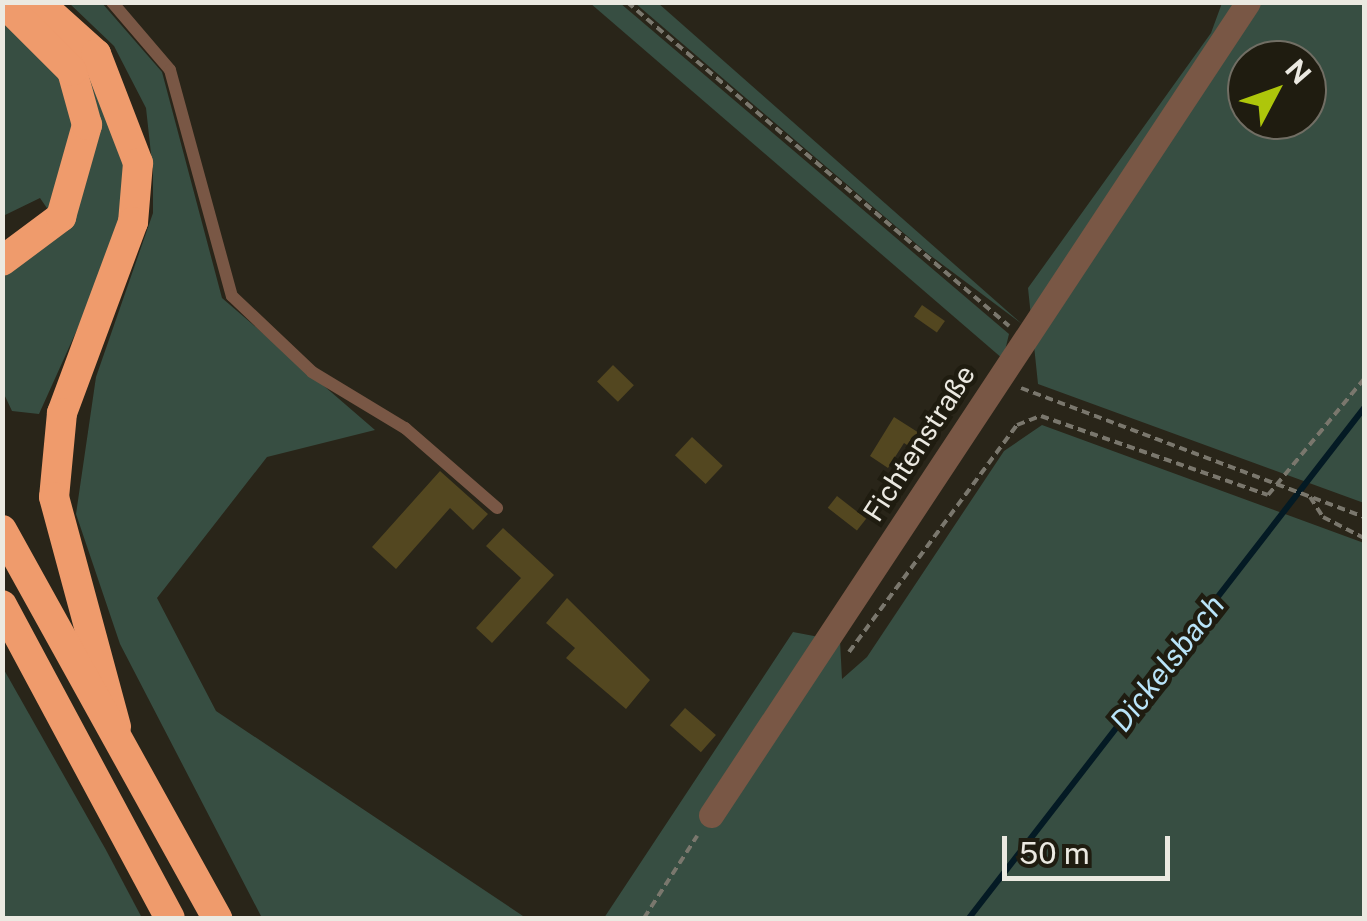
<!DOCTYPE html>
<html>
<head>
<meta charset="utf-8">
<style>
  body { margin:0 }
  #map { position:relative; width:1367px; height:921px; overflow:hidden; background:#292519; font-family:"Public Sans",sans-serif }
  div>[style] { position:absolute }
  .green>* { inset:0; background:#374e42 }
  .stream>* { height:6px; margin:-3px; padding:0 3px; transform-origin:3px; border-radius:3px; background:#041a24 }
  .building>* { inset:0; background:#534720; transform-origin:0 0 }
  .path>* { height:4px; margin-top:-2px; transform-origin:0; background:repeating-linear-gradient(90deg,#7a776d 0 8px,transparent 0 13px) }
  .service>* { height:12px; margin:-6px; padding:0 6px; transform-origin:6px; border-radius:6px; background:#795745 }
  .minor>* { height:25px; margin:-12.5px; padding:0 12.5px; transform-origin:12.5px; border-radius:12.5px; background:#795745 }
  .motorway>* { height:30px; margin:-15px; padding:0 15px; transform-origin:15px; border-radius:15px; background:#ef9b6c }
  span { translate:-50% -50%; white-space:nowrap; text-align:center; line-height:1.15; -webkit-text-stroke:9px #1f1c10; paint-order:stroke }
  .street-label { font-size:28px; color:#ebe9e1 }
  .water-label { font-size:30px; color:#b9e4f9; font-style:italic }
  .frame { position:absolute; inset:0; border:5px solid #ebe9e1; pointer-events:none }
  .north { position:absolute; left:1227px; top:40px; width:100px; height:100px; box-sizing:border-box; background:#1f1c10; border:2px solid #716e64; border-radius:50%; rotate:49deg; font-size:28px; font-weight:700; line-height:40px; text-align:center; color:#ebe9e1 }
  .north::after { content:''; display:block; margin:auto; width:35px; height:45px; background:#aec60b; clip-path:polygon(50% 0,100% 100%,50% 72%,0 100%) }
  .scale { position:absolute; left:1002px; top:836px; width:168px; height:45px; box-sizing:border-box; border:5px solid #ebe9e1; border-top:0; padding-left:12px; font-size:30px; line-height:35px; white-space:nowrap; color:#ebe9e1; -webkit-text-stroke:8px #1f1c10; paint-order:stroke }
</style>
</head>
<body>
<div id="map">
  <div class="green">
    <i style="clip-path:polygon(69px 3px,102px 3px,162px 72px,222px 298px,375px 430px,267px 457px,157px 598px,216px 711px,526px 918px,262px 918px,120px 644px,76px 514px,96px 377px,153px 213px,153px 172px,146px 108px,114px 46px)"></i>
    <i style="clip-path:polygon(590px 3px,620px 3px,1009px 334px,1003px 359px)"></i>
    <i style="clip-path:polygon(635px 3px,658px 3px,1022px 324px,927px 253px)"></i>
    <i style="clip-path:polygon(evenodd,1222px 3px,1364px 3px,1364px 503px,1038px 384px,1028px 288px,1211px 33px,1222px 3px,1247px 60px,1307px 60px,1307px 120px,1247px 120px,1247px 60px)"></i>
    <i style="clip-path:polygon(3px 17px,76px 47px,131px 163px,126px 221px,39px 414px,12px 411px,3px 392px,3px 273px,64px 233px,40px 198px,3px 216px)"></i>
    <i style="clip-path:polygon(1042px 425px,1364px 543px,1364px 918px,604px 918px,793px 632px,840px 641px,842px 679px,867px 657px,1004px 451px)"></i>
    <i style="clip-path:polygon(3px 668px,106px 850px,142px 918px,3px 918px)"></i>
  </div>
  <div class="stream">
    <i style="left:969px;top:918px;width:645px;rotate:-52.24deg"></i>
  </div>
  <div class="building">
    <i style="left:922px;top:305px;width:28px;height:14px;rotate:35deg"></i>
    <i style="left:613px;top:365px;width:29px;height:23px;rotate:44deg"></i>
    <i style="clip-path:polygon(894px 417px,927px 438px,918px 452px,904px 443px,888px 468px,870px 456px)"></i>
    <i style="left:692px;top:437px;width:42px;height:25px;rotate:43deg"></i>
    <i style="clip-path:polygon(440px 471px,488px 514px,473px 530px,450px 508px,396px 569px,372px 547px)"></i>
    <i style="left:837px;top:496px;width:37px;height:15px;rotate:38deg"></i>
    <i style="clip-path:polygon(503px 528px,554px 575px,492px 643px,476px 628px,521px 578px,486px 546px)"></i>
    <i style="clip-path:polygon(567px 598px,650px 680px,626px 709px,566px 658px,575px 648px,546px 623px)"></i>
    <i style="left:685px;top:708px;width:41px;height:23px;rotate:41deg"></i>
  </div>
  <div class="path">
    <i style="left:627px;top:2px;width:501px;rotate:40.3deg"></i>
    <i style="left:1021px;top:388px;width:366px;rotate:20.6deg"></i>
    <i style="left:1310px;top:497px;width:24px;rotate:57deg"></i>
    <i style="left:1323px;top:517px;width:46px;rotate:27.1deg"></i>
    <i style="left:849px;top:652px;width:282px;rotate:-53.5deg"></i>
    <i style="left:1017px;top:425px;width:26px;rotate:-21deg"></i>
    <i style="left:1041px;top:416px;width:240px;rotate:19.2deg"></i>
    <i style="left:1268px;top:495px;width:151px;rotate:-50.4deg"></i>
    <i style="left:644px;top:918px;width:98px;rotate:-57.1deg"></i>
  </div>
  <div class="service">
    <i style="left:112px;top:2px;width:89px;rotate:49.5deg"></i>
    <i style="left:170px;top:70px;width:234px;rotate:74.7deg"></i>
    <i style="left:232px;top:296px;width:110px;rotate:43.5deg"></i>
    <i style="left:312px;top:372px;width:109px;rotate:31.1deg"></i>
    <i style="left:405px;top:428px;width:122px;rotate:41deg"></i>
  </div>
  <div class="minor">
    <i style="left:711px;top:815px;width:974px;rotate:-56.55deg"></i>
  </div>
  <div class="motorway">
    <i style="left:38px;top:2px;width:78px;rotate:41.9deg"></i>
    <i style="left:96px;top:54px;width:117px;rotate:68.9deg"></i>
    <i style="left:138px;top:163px;width:59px;rotate:94.8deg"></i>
    <i style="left:133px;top:222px;width:204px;rotate:110.4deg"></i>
    <i style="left:62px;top:413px;width:84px;rotate:95.4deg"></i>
    <i style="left:54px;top:497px;width:238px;rotate:74.9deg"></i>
    <i style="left:2px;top:261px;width:74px;rotate:-36.7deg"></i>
    <i style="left:61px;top:217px;width:96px;rotate:-74.2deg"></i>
    <i style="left:87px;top:125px;width:56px;rotate:-105.5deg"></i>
    <i style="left:72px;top:71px;width:98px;rotate:-135deg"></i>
    <i style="left:2px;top:530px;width:444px;rotate:61deg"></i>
    <i style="left:2px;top:605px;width:355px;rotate:61.8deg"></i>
  </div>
  <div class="street-label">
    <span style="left:919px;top:443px;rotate:-57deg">Fichtenstraße</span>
  </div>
  <div class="water-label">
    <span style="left:1167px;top:663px;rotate:-52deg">Dickelsbach</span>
  </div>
  <div class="frame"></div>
  <div class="north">N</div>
  <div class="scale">50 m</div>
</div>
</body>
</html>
